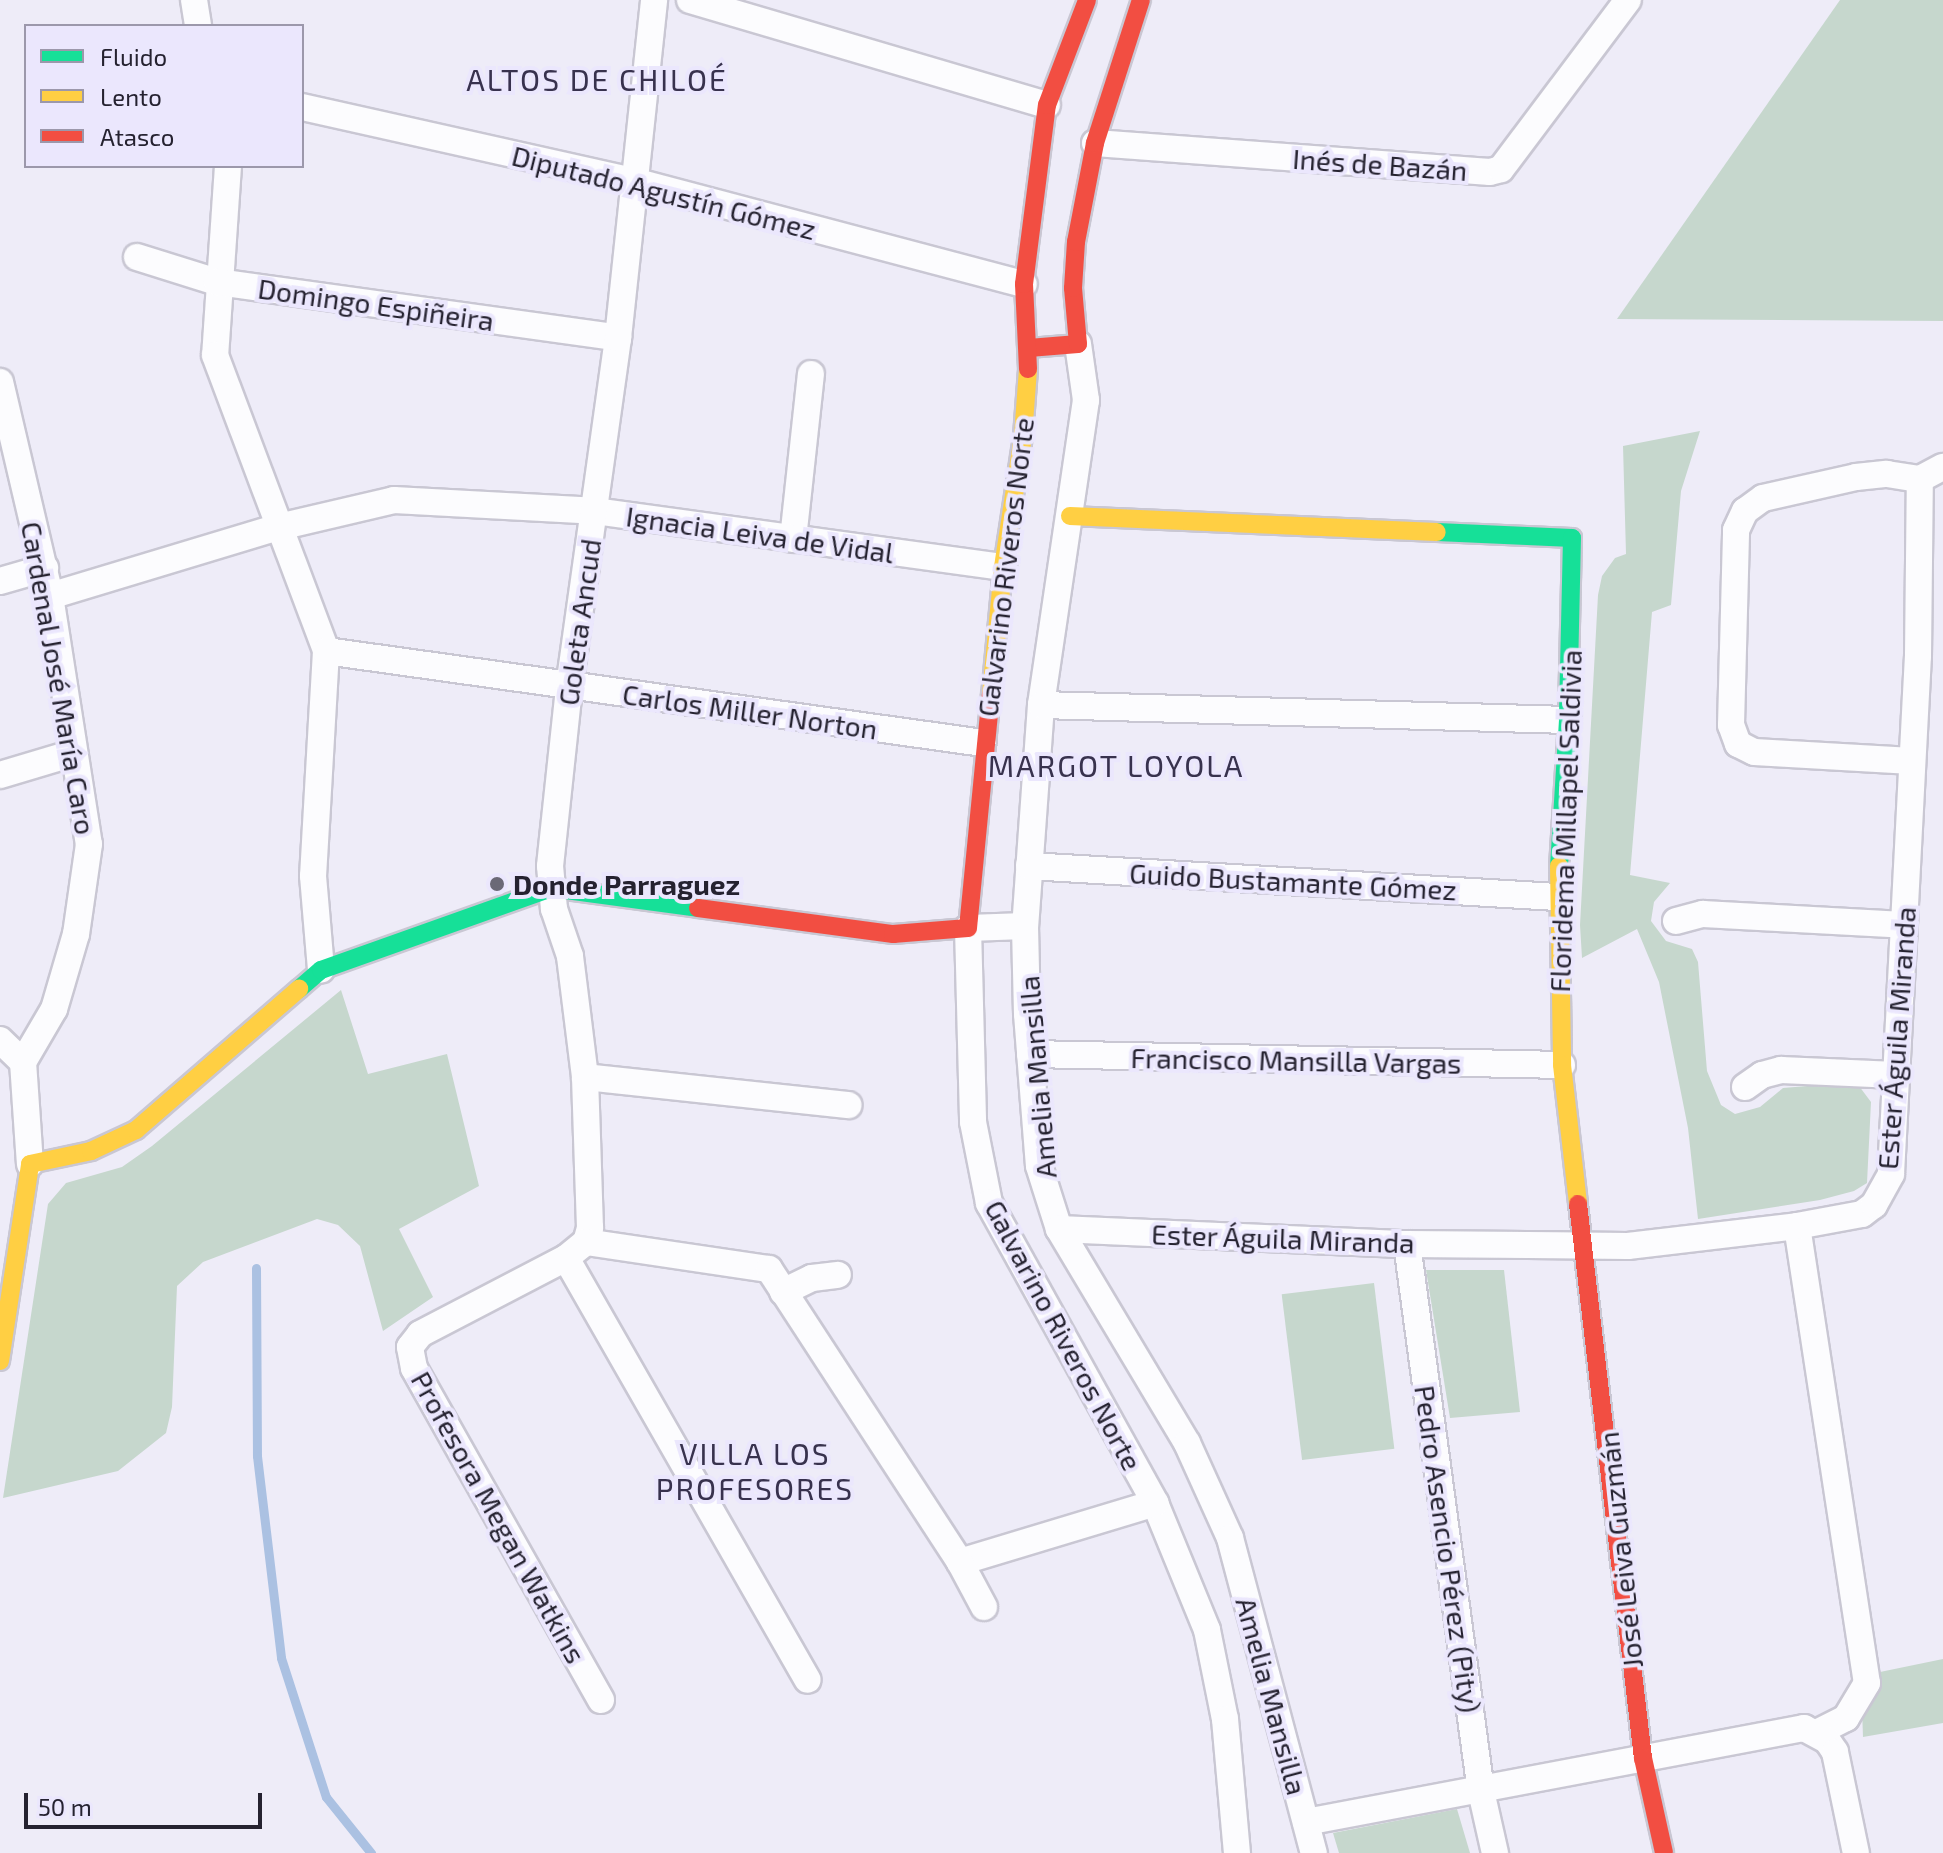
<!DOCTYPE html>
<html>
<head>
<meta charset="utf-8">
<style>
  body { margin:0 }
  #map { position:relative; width:1943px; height:1853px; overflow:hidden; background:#eeecf8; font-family:"Exo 2",sans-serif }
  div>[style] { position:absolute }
  .green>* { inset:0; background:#c6d7cd; transform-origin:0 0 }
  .stream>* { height:9px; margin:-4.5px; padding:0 4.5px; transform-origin:4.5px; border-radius:4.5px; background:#abc1e2 }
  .roads { filter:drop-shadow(2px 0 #c9c7d3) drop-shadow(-2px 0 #c9c7d3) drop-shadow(0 2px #c9c7d3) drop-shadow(0 -2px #c9c7d3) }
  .street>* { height:26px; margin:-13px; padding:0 13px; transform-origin:13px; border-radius:13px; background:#fcfcfe }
  .fast>* { height:18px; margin:-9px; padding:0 9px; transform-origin:9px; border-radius:9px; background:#16e098 }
  .slow>* { height:18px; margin:-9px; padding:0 9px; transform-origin:9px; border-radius:9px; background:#ffcf43 }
  .jam>* { height:18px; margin:-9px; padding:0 9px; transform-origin:9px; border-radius:9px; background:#f24e42 }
  .dots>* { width:22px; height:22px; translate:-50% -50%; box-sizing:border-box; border:4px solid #ebe7fd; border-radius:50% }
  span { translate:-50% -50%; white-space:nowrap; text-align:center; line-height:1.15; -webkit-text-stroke:8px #ebe7fd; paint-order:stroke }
  .street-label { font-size:28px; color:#252230 }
  .poi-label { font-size:28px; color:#252230; font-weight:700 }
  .left { translate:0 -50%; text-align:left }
  .neighbourhood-label { font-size:30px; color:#38324e; letter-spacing:2px }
  .legend { position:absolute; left:24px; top:24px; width:280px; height:144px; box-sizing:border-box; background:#ebe7fd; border:2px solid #9c98ab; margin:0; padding:10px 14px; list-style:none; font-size:24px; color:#252230 }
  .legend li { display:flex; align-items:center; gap:16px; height:40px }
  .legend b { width:40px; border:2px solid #9c98ab }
  .scale { position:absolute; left:24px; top:1793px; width:238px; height:36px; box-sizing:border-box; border:4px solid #252230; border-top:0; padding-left:10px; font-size:24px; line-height:28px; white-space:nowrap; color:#252230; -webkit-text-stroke:6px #ebe7fd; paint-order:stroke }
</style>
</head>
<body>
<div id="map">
  <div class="green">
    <i style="clip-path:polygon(1840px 0,1943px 0,1943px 321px,1617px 319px)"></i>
    <i style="clip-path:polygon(1700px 431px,1681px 491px,1671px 605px,1652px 612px,1630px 875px,1670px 883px,1654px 902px,1651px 921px,1666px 941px,1692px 949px,1698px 962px,1707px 1071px,1721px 1105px,1735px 1114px,1760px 1107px,1783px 1088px,1856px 1082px,1871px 1102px,1867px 1183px,1854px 1191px,1820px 1200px,1698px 1219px,1688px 1128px,1659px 982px,1637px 929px,1582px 958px,1580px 925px,1598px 595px,1602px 576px,1615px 558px,1626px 554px,1623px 446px)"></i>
    <i style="clip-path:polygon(341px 990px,368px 1074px,447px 1054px,479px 1186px,399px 1229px,433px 1297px,383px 1331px,360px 1246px,338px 1225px,317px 1219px,203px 1262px,177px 1286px,172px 1407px,166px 1433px,118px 1471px,3px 1498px,48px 1204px,66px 1183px,122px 1167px,152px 1146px)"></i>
    <i style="clip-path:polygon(1426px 1270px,1504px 1270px,1520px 1412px,1450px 1418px)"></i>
    <i style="left:1374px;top:1283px;width:167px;height:93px;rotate:83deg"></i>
    <i style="clip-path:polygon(1943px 1659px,1943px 1723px,1863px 1737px,1862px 1708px,1880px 1672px)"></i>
    <i style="clip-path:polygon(1457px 1809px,1470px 1853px,1339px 1853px,1333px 1833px)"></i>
  </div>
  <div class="stream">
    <i style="left:256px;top:1268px;width:188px;rotate:89.7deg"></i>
    <i style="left:257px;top:1456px;width:203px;rotate:83.2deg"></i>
    <i style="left:281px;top:1658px;width:146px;rotate:72.1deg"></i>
    <i style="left:326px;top:1797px;width:72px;rotate:51.2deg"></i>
  </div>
  <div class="roads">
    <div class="street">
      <i style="left:194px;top:0;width:26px;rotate:81deg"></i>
      <i style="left:690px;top:0;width:372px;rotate:16.4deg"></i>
      <i style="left:302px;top:107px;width:343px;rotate:12.6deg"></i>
      <i style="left:637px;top:182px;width:400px;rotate:14.8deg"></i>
      <i style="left:1095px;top:143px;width:396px;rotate:4.2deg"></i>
      <i style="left:1490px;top:172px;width:11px;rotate:-15deg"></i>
      <i style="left:1501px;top:169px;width:211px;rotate:-53.1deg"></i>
      <i style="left:228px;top:166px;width:189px;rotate:93.9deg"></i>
      <i style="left:215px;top:355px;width:316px;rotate:69.4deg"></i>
      <i style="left:326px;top:651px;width:225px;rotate:93.3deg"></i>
      <i style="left:313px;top:876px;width:94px;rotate:85.1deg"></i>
      <i style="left:137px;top:257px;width:84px;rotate:17.4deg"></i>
      <i style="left:217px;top:282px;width:405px;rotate:7.9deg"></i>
      <i style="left:1078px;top:344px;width:57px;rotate:81.9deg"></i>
      <i style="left:1086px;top:400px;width:308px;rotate:98.4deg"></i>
      <i style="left:1041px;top:705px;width:222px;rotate:94.1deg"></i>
      <i style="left:1025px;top:926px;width:88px;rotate:88.7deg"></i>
      <i style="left:1027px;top:1014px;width:152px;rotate:85.5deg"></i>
      <i style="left:1039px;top:1166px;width:66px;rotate:72.4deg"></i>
      <i style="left:1059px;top:1229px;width:249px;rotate:59.1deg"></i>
      <i style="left:1187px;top:1443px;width:104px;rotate:65.6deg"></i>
      <i style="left:1230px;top:1538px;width:326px;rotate:75.1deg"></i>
      <i style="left:0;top:382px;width:220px;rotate:76.8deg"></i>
      <i style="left:50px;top:596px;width:251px;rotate:81.1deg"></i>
      <i style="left:89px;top:844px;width:91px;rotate:98.2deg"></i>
      <i style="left:76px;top:934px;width:78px;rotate:106.3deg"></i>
      <i style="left:54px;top:1009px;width:61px;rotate:120.3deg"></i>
      <i style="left:793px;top:539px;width:166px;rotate:-83.8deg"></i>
      <i style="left:0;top:581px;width:47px;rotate:-16.1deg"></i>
      <i style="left:50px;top:596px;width:239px;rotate:-16.8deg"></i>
      <i style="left:279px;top:527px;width:118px;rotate:-13.2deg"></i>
      <i style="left:394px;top:500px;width:200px;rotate:3.1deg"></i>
      <i style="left:594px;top:511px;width:413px;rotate:7.8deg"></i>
      <i style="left:326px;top:651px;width:663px;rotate:7.97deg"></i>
      <i style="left:1041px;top:705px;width:527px;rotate:1.63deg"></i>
      <i style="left:1912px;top:761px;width:158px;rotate:-176.7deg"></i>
      <i style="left:1754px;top:752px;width:18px;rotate:-153deg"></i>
      <i style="left:1738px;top:744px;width:20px;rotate:-110deg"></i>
      <i style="left:1731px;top:725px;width:195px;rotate:-88.5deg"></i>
      <i style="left:1736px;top:530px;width:21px;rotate:-65deg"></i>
      <i style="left:1745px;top:511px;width:22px;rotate:-36deg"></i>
      <i style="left:1763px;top:498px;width:95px;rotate:-12.7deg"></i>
      <i style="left:1856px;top:477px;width:31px;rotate:-6deg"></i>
      <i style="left:1887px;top:474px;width:33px;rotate:9deg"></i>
      <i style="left:1920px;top:479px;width:26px;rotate:-28deg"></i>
      <i style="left:0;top:775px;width:77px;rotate:-16.6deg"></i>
      <i style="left:1029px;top:866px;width:529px;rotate:3.36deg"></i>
      <i style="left:1676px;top:921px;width:28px;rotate:-15deg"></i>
      <i style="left:1703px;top:914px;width:201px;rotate:3.1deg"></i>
      <i style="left:1025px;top:926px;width:57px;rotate:178deg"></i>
      <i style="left:968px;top:928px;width:194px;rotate:88.5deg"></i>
      <i style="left:973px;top:1122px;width:83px;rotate:78.8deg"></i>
      <i style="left:989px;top:1203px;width:343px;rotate:61deg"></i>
      <i style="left:1155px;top:1503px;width:137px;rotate:67.7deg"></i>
      <i style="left:1207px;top:1630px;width:91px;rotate:78.6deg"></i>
      <i style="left:1225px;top:1719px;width:135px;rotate:84.9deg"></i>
      <i style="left:0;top:1040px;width:32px;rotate:44deg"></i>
      <i style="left:23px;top:1062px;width:102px;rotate:86.1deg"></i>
      <i style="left:1030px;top:1054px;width:532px;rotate:1.18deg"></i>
      <i style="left:585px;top:1077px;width:265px;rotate:6.1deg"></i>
      <i style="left:1745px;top:1087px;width:21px;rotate:-35deg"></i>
      <i style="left:1762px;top:1075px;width:20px;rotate:-15deg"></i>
      <i style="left:1781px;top:1070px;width:115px;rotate:2.5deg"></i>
      <i style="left:1797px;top:1226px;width:462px;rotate:81.3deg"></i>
      <i style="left:1867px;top:1683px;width:41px;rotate:121deg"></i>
      <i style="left:1846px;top:1718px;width:34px;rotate:153deg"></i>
      <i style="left:1059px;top:1229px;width:348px;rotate:2.5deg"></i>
      <i style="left:1407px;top:1244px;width:221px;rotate:0.5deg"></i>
      <i style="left:1628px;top:1246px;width:170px;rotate:-6.7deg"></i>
      <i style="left:1797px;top:1226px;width:66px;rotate:-10.5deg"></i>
      <i style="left:1862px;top:1214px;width:15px;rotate:-37deg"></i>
      <i style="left:1874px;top:1205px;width:35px;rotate:-61deg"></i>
      <i style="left:1891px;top:1174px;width:519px;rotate:-87.02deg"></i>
      <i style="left:1918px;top:656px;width:177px;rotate:-89.4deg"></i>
      <i style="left:586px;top:1242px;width:15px;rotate:-74deg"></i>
      <i style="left:590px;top:1228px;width:151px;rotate:-91.9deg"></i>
      <i style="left:585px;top:1077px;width:122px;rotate:-97.1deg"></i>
      <i style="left:570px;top:956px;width:50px;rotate:-108.8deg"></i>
      <i style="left:554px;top:909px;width:43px;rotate:-95.3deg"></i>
      <i style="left:550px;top:866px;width:180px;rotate:-83.9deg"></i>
      <i style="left:569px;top:687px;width:352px;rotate:-82deg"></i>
      <i style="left:618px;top:338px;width:340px;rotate:-83.9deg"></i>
      <i style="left:1407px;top:1244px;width:552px;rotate:82.3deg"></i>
      <i style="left:1481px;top:1791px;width:64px;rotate:77.3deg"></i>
      <i style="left:566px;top:1258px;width:486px;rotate:60.2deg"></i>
      <i style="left:783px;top:1292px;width:32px;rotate:-26deg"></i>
      <i style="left:812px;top:1278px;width:26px;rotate:-7deg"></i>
      <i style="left:960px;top:1562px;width:204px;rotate:-16.8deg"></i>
      <i style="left:601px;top:1700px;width:381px;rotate:-119.4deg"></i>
      <i style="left:414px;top:1368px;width:21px;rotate:-101deg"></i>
      <i style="left:410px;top:1347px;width:16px;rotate:-52deg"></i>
      <i style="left:420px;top:1334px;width:165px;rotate:-27.5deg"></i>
      <i style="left:566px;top:1258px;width:26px;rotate:-39deg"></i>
      <i style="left:586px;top:1242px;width:185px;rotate:8.4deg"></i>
      <i style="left:769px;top:1269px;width:350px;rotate:56.9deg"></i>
      <i style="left:960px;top:1562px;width:51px;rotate:61.9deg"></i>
      <i style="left:1306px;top:1822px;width:507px;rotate:-10.69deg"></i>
      <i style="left:1804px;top:1728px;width:26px;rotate:28deg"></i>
      <i style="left:1827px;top:1740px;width:14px;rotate:56deg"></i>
      <i style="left:1835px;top:1752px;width:103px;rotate:78.3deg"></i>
    </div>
    <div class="fast">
      <i style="left:1437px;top:532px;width:135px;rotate:2.5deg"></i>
      <i style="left:1572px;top:538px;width:182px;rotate:91.3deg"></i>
      <i style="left:1568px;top:720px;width:146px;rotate:93.5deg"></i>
      <i style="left:299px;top:989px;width:29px;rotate:-41deg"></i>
      <i style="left:321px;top:970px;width:244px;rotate:-19.6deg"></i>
      <i style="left:551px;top:888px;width:148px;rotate:7.7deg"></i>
    </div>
    <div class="slow">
      <i style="left:1070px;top:516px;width:367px;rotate:2.5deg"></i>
      <i style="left:991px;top:695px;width:129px;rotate:-84.6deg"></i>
      <i style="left:1003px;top:567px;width:133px;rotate:-81.3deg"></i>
      <i style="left:1023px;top:436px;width:67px;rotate:-85.7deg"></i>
      <i style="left:1559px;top:866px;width:199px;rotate:89.1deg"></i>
      <i style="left:1562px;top:1065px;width:140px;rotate:83.4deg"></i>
      <i style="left:0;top:1361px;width:199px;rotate:-81.3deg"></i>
      <i style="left:30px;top:1164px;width:62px;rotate:-12deg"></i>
      <i style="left:91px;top:1151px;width:50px;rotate:-25deg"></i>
      <i style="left:136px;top:1130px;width:216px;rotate:-40.9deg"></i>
    </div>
    <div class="jam">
      <i style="left:1029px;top:348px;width:49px;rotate:-4.7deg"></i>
      <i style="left:1078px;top:344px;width:56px;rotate:-95.1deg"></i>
      <i style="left:1073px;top:288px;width:46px;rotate:-86.3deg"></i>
      <i style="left:1076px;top:242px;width:101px;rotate:-79.1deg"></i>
      <i style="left:1095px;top:143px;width:150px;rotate:-72.2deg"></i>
      <i style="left:1028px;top:369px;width:85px;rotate:-92.7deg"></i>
      <i style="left:1024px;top:284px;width:180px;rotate:-82.7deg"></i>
      <i style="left:1047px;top:105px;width:112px;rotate:-69.1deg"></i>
      <i style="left:698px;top:908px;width:197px;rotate:7.6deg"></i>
      <i style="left:893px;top:934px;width:75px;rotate:-4.6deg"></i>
      <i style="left:968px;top:928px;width:234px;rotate:-84.4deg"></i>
      <i style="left:1578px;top:1204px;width:558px;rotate:83.31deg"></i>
      <i style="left:1643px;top:1758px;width:97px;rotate:77.5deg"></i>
    </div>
  </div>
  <div class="dots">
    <i style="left:497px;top:884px;background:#6b6976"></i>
  </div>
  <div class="street-label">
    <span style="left:1380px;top:164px;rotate:4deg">Inés de Bazán</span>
    <span style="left:664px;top:192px;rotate:14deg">Diputado Agustín Gómez</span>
    <span style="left:376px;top:304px;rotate:8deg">Domingo Espiñeira</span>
    <span style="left:760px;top:534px;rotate:8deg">Ignacia Leiva de Vidal</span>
    <span style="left:1005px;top:567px;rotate:-83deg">Galvarino Riveros Norte</span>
    <span style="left:579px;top:622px;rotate:-82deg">Goleta Ancud</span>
    <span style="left:59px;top:678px;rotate:80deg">Cardenal José María Caro</span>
    <span style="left:750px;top:711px;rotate:8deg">Carlos Miller Norton</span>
    <span style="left:1565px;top:821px;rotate:-88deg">Floridema Millapel Saldivia</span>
    <span style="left:1293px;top:881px;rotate:3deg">Guido Bustamante Gómez</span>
    <span style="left:1896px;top:1038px;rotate:-86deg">Ester Águila Miranda</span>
    <span style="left:1296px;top:1060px;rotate:1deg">Francisco Mansilla Vargas</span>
    <span style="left:1037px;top:1077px;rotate:-95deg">Amelia Mansilla</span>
    <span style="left:1283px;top:1238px;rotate:2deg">Ester Águila Miranda</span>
    <span style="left:1064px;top:1335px;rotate:62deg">Galvarino Riveros Norte</span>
    <span style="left:499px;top:1517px;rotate:61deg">Profesora Megan Watkins</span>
    <span style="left:1448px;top:1549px;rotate:82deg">Pedro Asencio Pérez (Pity)</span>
    <span style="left:1620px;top:1550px;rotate:-96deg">José Leiva Guzmán</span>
    <span style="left:1272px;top:1696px;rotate:75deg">Amelia Mansilla</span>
  </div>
  <div class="poi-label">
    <span class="left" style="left:513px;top:884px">Donde Parraguez</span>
  </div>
  <div class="neighbourhood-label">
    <span style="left:597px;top:79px">ALTOS DE CHILOÉ</span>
    <span style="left:1116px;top:765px">MARGOT LOYOLA</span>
    <span style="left:755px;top:1470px">VILLA LOS<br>PROFESORES</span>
  </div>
  <ul class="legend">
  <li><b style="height:10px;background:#16e098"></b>Fluido</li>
  <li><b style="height:10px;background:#ffcf43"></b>Lento</li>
  <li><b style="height:10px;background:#f24e42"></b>Atasco</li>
  </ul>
  <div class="scale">50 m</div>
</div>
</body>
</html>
